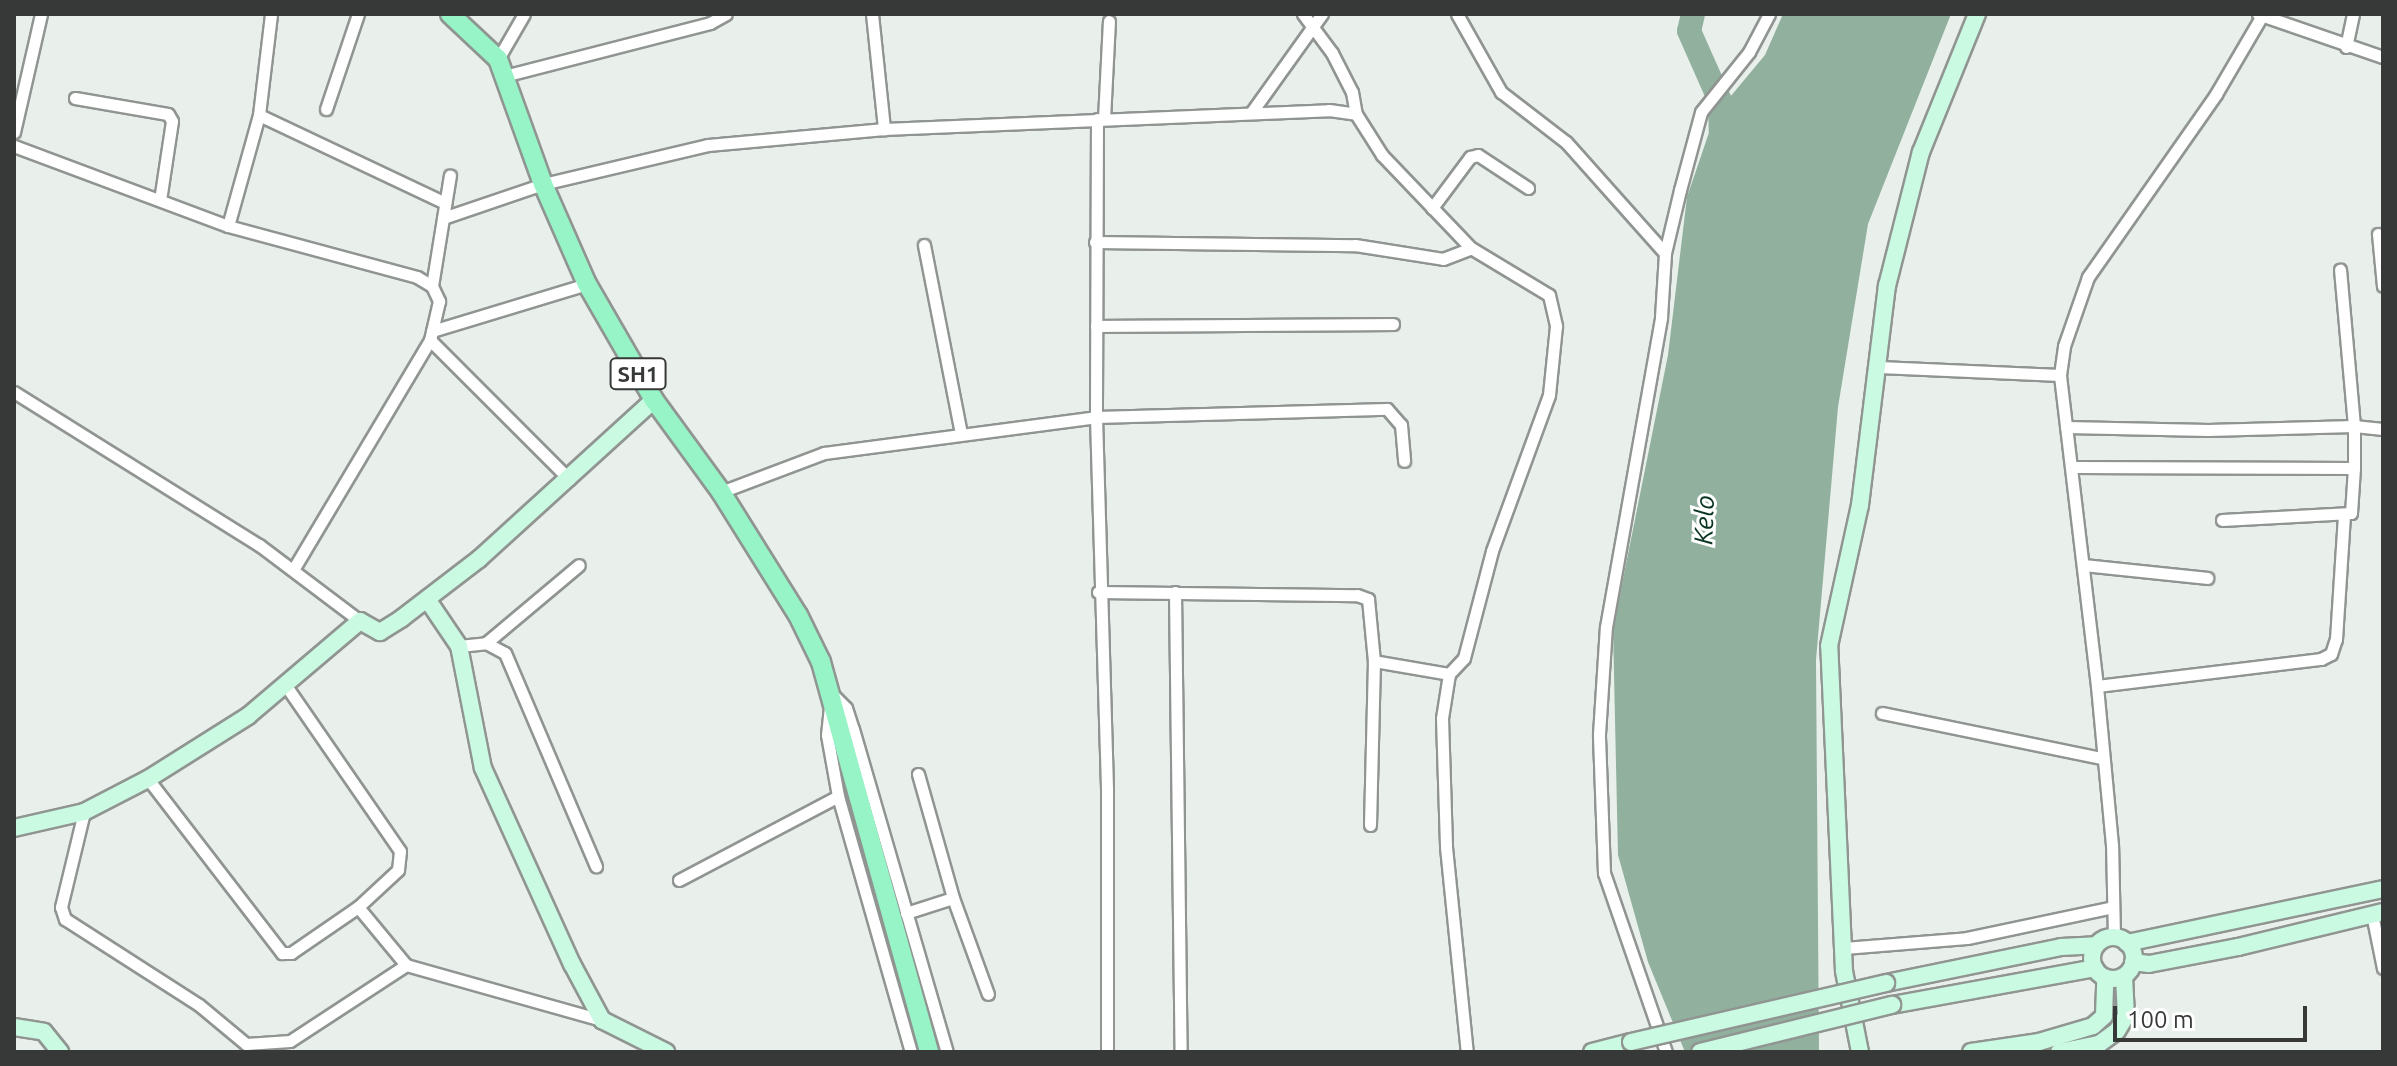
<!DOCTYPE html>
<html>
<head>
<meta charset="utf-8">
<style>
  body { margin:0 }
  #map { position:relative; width:2397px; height:1066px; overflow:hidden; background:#e9efeb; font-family:Ubuntu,sans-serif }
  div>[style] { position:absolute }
  .water>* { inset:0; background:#91b09d }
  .river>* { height:24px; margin:-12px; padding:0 12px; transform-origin:12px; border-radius:12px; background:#91b09d }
  .roads { filter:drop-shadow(2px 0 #909592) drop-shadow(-2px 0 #909592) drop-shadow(0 2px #909592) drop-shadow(0 -2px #909592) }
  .street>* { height:11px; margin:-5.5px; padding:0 5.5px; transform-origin:5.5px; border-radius:5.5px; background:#fff }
  .secondary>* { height:16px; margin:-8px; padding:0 8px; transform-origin:8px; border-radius:8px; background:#cbfae3 }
  .secondary>.ring { margin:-8px; padding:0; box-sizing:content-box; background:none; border:16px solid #cbfae3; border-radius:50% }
  .primary>* { height:18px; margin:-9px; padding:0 9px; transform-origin:9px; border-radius:9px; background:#97f4c7 }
  .bridges { filter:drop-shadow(2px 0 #909592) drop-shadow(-2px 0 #909592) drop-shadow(0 2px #909592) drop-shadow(0 -2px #909592) }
  .secondary-bridge>* { height:16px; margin:-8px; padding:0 8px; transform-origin:8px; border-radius:8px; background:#cbfae3 }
  span { translate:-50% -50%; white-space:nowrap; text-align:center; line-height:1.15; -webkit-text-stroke:6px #fff; paint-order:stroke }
  .shield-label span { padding:2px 6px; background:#fff; border:2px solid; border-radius:6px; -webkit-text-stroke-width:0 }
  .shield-label { font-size:22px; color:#373938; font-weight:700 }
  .water-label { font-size:26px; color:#093520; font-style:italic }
  .frame { position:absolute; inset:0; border:16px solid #373938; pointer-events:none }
  .scale { position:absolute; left:2113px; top:1006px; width:194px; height:36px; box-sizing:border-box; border:4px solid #373938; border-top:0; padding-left:10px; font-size:24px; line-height:28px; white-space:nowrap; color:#373938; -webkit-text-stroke:6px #fff; paint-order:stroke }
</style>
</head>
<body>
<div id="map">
  <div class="water">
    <i style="clip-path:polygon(1783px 14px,1951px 14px,1868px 224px,1838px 407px,1816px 660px,1819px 1052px,1685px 1052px,1648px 962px,1618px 855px,1613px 629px,1668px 355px,1687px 197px,1715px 115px,1765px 55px)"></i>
  </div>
  <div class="river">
    <i style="left:1693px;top:14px;width:17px;rotate:103deg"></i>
    <i style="left:1689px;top:31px;width:77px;rotate:66.1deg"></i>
    <i style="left:1720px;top:101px;width:40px;rotate:88.6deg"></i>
  </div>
  <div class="roads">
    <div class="street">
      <i style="left:872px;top:14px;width:116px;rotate:84deg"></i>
      <i style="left:1303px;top:14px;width:49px;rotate:53.4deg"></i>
      <i style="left:1332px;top:53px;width:44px;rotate:62.9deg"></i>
      <i style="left:1352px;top:92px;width:22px;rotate:80deg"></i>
      <i style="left:1457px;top:14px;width:90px;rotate:60.6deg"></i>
      <i style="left:1501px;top:92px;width:82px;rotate:37.6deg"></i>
      <i style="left:1566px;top:142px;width:149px;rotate:48.3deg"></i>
      <i style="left:2258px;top:14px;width:132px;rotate:19deg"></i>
      <i style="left:2346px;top:47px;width:34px;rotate:-78deg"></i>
      <i style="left:498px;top:59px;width:52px;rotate:-60deg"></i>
      <i style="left:504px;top:76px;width:213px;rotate:-14.4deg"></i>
      <i style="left:710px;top:23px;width:18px;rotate:-29deg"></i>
      <i style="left:75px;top:98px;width:94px;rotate:9.8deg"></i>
      <i style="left:168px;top:114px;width:8px;rotate:60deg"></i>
      <i style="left:172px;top:121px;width:80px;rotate:98.6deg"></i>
      <i style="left:326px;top:109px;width:100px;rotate:-71.4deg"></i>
      <i style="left:1251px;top:113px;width:122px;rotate:-54.4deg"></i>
      <i style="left:259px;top:115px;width:206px;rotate:25.3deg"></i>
      <i style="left:1097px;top:119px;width:298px;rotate:90.2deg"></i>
      <i style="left:1096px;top:417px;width:372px;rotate:88.3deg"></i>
      <i style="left:1107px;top:789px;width:263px;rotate:90deg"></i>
      <i style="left:1104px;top:119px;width:98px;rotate:-87.1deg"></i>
      <i style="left:14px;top:132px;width:121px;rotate:-77.1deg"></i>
      <i style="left:14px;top:146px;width:228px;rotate:20.5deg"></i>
      <i style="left:228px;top:226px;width:196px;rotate:15.1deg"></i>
      <i style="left:417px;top:277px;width:17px;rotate:31deg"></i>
      <i style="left:432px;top:286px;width:17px;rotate:65deg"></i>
      <i style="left:439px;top:301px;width:40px;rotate:103deg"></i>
      <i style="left:430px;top:340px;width:265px;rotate:120.8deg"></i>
      <i style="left:1432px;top:208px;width:64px;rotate:-53.3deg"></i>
      <i style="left:1470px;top:157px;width:8px;rotate:-14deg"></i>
      <i style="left:1478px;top:155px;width:60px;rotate:33.4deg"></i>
      <i style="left:443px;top:218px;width:106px;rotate:-18.8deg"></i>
      <i style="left:543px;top:184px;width:170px;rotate:-13.3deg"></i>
      <i style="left:708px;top:145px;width:177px;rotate:-5.2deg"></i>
      <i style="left:884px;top:129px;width:445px;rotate:-2.4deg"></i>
      <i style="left:1329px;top:110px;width:27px;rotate:8deg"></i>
      <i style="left:1356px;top:114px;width:49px;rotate:57.6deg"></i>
      <i style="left:1382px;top:155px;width:129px;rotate:46.3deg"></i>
      <i style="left:1471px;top:248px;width:91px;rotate:31.1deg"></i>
      <i style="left:1549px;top:295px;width:32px;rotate:77deg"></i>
      <i style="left:1556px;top:326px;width:69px;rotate:95.8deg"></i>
      <i style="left:1549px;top:395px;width:166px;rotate:110.1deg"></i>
      <i style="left:1492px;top:551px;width:111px;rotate:104.7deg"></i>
      <i style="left:1464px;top:658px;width:22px;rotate:133deg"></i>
      <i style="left:1449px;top:674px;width:45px;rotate:99deg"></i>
      <i style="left:1442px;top:718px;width:129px;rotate:88.2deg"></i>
      <i style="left:1446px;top:847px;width:206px;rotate:84.2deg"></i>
      <i style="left:228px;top:226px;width:115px;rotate:-74.4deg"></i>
      <i style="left:259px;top:115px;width:102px;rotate:-83.2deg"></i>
      <i style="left:2378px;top:234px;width:52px;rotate:84.5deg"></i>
      <i style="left:1095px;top:242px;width:260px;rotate:0.7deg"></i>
      <i style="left:1355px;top:245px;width:89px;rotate:9deg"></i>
      <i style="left:1443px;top:259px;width:30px;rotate:-21deg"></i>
      <i style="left:924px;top:245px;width:193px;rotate:78.9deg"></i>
      <i style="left:432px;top:286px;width:112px;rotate:-80.8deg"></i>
      <i style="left:1096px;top:326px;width:297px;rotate:-0.4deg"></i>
      <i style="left:432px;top:331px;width:162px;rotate:-16.9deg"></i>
      <i style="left:430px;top:340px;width:197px;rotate:45deg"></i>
      <i style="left:1879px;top:367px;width:181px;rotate:2.5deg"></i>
      <i style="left:14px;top:392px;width:289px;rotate:32deg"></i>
      <i style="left:259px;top:545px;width:126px;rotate:37deg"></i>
      <i style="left:2066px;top:427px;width:142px;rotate:1.2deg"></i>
      <i style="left:2208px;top:430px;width:146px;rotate:-1.6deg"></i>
      <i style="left:2354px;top:426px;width:157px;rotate:-95.1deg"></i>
      <i style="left:2073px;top:467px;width:281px;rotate:0.2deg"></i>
      <i style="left:2354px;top:468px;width:42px;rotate:-90deg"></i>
      <i style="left:2354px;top:426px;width:29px;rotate:6deg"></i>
      <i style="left:721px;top:492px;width:110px;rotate:-20.7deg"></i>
      <i style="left:824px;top:453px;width:274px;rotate:-7.5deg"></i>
      <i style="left:1096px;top:417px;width:291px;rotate:-1.6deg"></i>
      <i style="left:1387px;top:409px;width:21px;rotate:49deg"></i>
      <i style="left:1401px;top:425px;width:36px;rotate:85deg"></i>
      <i style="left:2222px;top:520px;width:129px;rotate:-3.1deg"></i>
      <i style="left:2351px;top:513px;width:45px;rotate:-86.2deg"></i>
      <i style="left:2084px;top:565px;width:124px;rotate:6deg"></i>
      <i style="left:1098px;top:592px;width:259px;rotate:0.7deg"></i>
      <i style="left:1357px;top:595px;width:12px;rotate:20deg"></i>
      <i style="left:1368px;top:599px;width:62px;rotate:84.5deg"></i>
      <i style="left:1374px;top:661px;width:164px;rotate:91.4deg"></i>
      <i style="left:1175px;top:592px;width:460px;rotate:89.3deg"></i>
      <i style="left:486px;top:643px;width:121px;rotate:-40deg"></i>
      <i style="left:459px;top:646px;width:27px;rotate:-6deg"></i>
      <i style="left:486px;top:643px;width:21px;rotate:28deg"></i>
      <i style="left:505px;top:653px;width:232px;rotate:66.9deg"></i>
      <i style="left:1374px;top:661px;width:76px;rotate:9.8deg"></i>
      <i style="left:2097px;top:686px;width:226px;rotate:-6.9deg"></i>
      <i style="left:2321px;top:659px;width:11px;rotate:-27deg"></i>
      <i style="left:2331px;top:654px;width:16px;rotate:-72deg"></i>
      <i style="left:2336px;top:639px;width:124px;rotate:-86.3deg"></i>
      <i style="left:833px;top:695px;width:18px;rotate:45deg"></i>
      <i style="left:846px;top:708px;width:22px;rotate:72deg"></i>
      <i style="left:853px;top:729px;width:336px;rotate:73.8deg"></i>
      <i style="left:1882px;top:713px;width:225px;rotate:11.6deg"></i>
      <i style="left:918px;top:774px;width:129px;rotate:74.2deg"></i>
      <i style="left:953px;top:898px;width:102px;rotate:70deg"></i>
      <i style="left:148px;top:779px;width:220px;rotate:52.4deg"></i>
      <i style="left:282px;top:953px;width:9px"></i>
      <i style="left:291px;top:953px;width:81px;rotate:-34.5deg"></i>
      <i style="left:358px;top:907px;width:54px;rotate:-42.8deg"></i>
      <i style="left:398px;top:870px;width:19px;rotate:-84deg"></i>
      <i style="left:400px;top:851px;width:204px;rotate:-124.6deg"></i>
      <i style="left:838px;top:796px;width:266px;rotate:74.1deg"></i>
      <i style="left:84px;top:812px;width:98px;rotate:103.6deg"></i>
      <i style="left:61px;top:907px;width:13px;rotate:72deg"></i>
      <i style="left:65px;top:919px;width:159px;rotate:32.7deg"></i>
      <i style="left:199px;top:1005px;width:61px;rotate:39.7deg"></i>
      <i style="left:246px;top:1044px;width:44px;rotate:-3.9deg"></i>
      <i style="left:290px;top:1041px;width:139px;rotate:-33.2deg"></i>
      <i style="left:679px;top:880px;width:180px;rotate:-27.8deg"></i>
      <i style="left:838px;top:796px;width:62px;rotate:-100.2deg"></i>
      <i style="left:827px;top:735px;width:30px;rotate:-84deg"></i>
      <i style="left:358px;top:907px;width:75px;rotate:50.4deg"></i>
      <i style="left:406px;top:965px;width:204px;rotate:15.7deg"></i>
      <i style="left:906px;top:913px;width:49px;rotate:-17.7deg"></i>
      <i style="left:2372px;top:914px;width:55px;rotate:78.5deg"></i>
      <i style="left:2114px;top:937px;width:92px;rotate:-91.2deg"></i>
      <i style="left:2112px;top:845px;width:160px;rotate:-95.4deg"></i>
      <i style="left:2097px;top:686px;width:313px;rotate:-96.8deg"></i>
      <i style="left:2060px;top:375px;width:29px;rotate:-82deg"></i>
      <i style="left:2064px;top:346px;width:73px;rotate:-70.8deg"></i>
      <i style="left:2088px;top:277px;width:223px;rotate:-55deg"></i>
      <i style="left:2216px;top:94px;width:93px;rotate:-59.6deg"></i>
      <i style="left:1844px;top:948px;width:123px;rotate:-4.6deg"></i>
      <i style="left:1967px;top:938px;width:149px;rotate:-12deg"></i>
      <i style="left:1666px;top:1052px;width:189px;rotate:-109.1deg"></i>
      <i style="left:1604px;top:873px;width:139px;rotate:-92.1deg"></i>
      <i style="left:1599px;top:734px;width:107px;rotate:-86.3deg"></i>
      <i style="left:1606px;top:627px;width:315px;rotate:-79.9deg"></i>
      <i style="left:1661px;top:317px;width:64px;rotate:-86.4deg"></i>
      <i style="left:1665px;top:253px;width:65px;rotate:-76.6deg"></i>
      <i style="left:1680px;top:190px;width:81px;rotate:-74.9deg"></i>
      <i style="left:1701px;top:112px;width:77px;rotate:-51.3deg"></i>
      <i style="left:1749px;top:52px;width:43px;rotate:-62.2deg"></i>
    </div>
    <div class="secondary">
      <i style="left:427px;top:599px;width:57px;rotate:55.8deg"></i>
      <i style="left:459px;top:646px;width:124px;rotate:78.9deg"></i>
      <i style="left:483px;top:768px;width:215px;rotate:65.6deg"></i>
      <i style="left:572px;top:964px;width:64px;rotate:61.8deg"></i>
      <i style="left:602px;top:1020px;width:72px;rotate:26.6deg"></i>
      <i style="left:14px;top:828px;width:72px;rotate:-12.9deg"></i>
      <i style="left:84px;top:812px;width:72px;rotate:-27.3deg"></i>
      <i style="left:148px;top:779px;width:118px;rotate:-32.2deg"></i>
      <i style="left:248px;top:716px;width:147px;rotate:-40.3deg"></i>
      <i style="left:360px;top:621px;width:23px;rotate:29deg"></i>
      <i style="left:380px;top:632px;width:26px;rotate:-32deg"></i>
      <i style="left:402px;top:618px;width:97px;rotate:-37.5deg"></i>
      <i style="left:479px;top:559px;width:236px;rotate:-42.3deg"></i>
      <i class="ring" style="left:2092px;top:937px;width:26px;height:26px"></i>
      <i style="left:2127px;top:943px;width:262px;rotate:-11.9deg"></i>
      <i style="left:2133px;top:962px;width:16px;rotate:7deg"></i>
      <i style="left:2149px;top:964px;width:91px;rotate:-10.8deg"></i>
      <i style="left:2238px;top:947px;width:149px;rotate:-13.6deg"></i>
      <i style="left:1886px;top:983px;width:179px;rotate:-11.6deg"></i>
      <i style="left:2061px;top:947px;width:35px;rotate:-3deg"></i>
      <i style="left:1892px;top:1005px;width:206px;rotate:-10.3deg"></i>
      <i style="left:14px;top:1027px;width:30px;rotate:9deg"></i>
      <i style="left:44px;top:1032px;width:26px;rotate:51deg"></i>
      <i style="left:1592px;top:1052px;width:40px;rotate:-14.4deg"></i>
      <i style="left:1860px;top:1052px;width:83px;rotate:-101.2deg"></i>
      <i style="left:1844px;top:971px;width:325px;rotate:-92.6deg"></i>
      <i style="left:1829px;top:646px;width:144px;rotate:-77.6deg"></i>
      <i style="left:1860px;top:505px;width:221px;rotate:-83deg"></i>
      <i style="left:1887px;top:286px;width:138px;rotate:-75.8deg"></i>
      <i style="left:1921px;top:152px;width:149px;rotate:-67.9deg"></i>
      <i style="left:1971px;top:1052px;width:69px;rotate:-8.4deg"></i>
      <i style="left:2039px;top:1042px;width:56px;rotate:-16.5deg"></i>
      <i style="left:2093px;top:1026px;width:15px;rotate:-42deg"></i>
      <i style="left:2104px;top:1016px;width:38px;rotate:-88deg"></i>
      <i style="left:2059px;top:1052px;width:41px;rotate:-11.3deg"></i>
      <i style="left:2099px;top:1044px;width:22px;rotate:-36deg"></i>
      <i style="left:2117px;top:1031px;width:17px;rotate:-59deg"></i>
      <i style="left:2126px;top:1016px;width:40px;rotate:-92.9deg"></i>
    </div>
    <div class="primary">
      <i style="left:450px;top:14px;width:66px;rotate:43.2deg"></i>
      <i style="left:498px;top:59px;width:133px;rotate:70.2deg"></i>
      <i style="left:543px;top:184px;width:109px;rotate:66.3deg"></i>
      <i style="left:587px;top:284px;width:134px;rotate:60deg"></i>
      <i style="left:654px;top:400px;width:114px;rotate:53.9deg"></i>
      <i style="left:721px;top:492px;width:145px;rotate:58deg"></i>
      <i style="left:798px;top:615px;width:52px;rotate:63.9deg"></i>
      <i style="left:821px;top:662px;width:405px;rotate:74.5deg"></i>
    </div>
  </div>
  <div class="bridges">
    <div class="secondary-bridge">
      <i style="left:1631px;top:1042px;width:262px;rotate:-13deg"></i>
      <i style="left:1700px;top:1052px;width:198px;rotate:-13.8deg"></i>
    </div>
  </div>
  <div class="shield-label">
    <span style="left:638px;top:374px">SH1</span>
  </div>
  <div class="water-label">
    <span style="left:1704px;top:520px;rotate:-88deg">Kelo</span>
  </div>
  <div class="frame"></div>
  <div class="scale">100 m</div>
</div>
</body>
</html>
